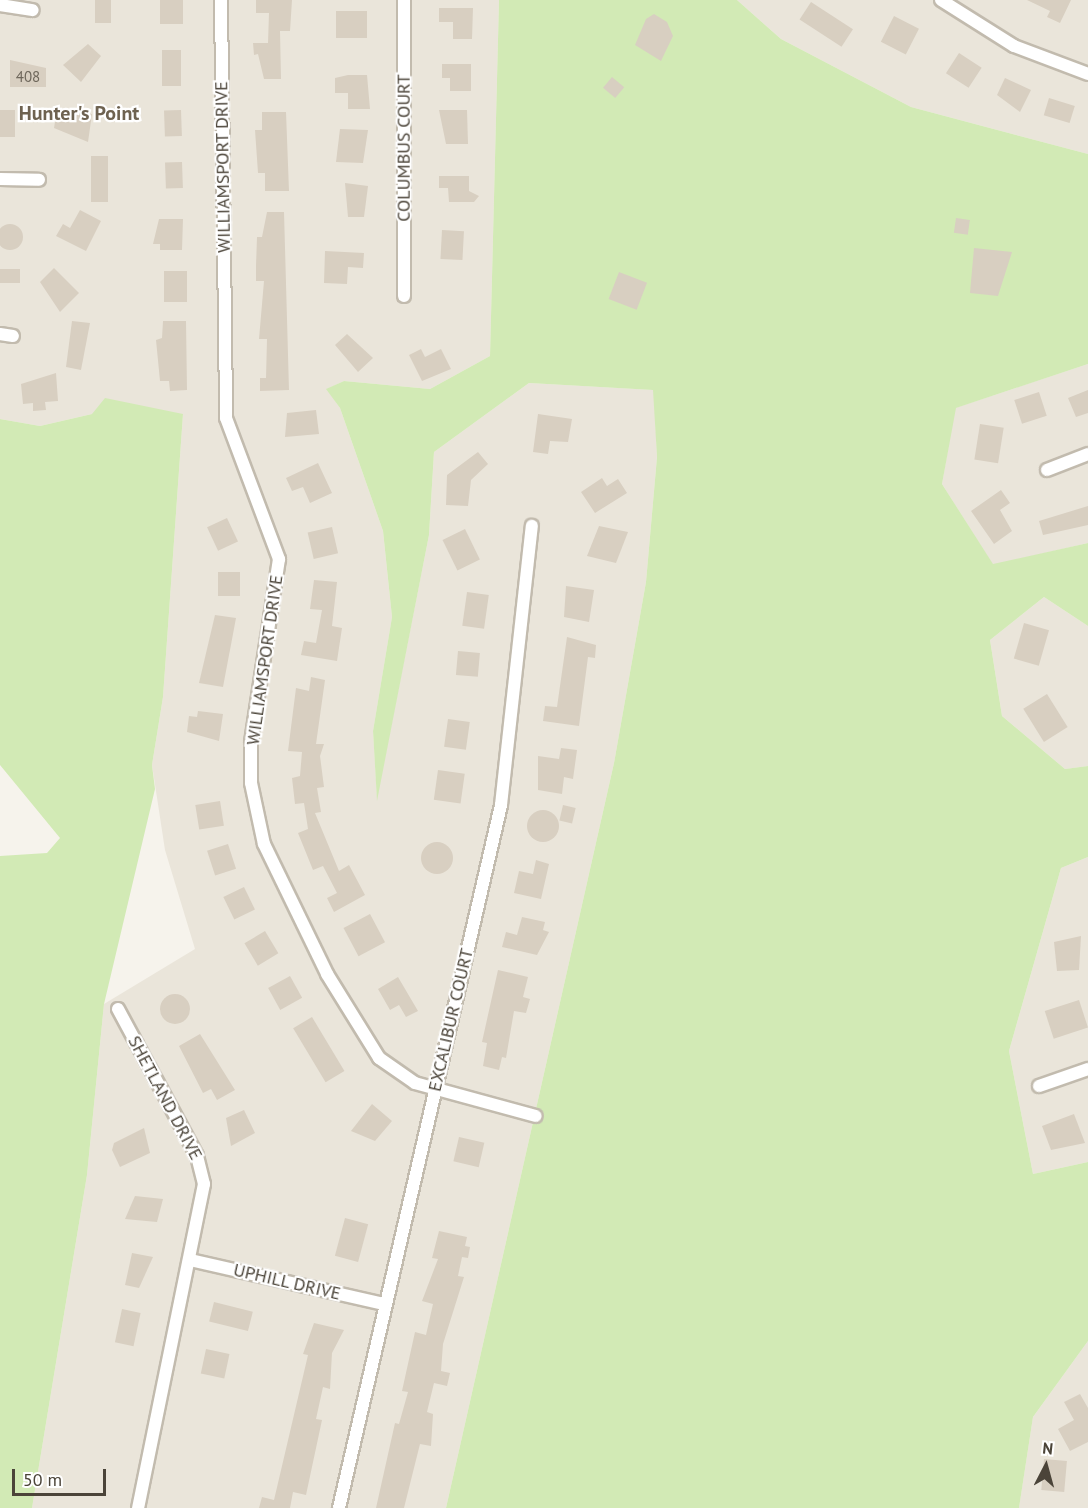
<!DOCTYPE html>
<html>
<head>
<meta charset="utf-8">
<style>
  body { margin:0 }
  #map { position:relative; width:1088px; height:1508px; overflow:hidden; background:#f6f3ec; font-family:"PT Sans",sans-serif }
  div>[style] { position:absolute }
  .residential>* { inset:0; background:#eae5da }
  .green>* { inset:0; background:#d2eab5 }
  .building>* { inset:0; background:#d8cfc1; transform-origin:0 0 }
  .round { border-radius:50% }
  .roads { filter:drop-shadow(2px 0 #c2bbae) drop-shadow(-2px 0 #c2bbae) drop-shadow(0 2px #c2bbae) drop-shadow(0 -2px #c2bbae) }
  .minor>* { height:12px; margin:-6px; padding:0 6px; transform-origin:6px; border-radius:6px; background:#fff }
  span { translate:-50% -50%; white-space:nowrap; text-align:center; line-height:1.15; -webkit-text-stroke:4.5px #fff; paint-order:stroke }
  .number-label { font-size:15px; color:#6e675b }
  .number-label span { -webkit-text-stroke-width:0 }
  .street-label { font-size:18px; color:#4b4439 }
  .neighbourhood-label { font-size:20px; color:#6e6250; font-weight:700 }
  .north { position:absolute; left:1016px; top:1436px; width:60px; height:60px; -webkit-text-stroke:4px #fff; paint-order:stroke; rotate:6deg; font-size:16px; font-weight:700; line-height:24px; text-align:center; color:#4b4439 }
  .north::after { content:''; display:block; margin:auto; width:21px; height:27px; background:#4b4439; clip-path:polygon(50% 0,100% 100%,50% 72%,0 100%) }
  .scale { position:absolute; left:12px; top:1469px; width:94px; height:27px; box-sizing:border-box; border:3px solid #4b4439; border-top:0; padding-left:8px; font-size:18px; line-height:21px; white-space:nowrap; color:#4b4439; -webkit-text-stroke:4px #fff; paint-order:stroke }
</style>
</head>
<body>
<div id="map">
  <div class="residential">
    <i style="clip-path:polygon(0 0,499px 0,490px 356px,430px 389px,344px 381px,327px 389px,340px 408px,383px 531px,392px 617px,373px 731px,377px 797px,429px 535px,434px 452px,529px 383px,654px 390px,657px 457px,646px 582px,614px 763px,446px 1508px,32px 1508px,87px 1175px,104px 1004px,195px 949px,165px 850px,152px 765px,163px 697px,183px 414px,92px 414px,40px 426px,0 419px)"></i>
    <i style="clip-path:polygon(737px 0,1088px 0,1088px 154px,911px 107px,781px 39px)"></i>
    <i style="clip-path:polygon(1088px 364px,1088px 543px,993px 565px,942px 484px,955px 408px)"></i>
    <i style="clip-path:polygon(1044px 597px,1088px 626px,1088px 766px,1065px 769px,1002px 716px,990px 640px)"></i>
    <i style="clip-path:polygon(1088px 857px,1088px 1162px,1033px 1174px,1009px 1051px,1061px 868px)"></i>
    <i style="clip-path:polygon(1088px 1341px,1088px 1508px,1019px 1508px,1033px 1417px)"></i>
  </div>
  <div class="green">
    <i style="clip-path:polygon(499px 0,737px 0,781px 39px,911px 107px,1088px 154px,1088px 364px,956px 408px,942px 484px,993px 564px,1088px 543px,1088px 626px,1044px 597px,990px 640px,1002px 716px,1065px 769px,1088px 766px,1088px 857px,1061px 868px,1009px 1051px,1033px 1174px,1088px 1162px,1088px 1341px,1033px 1417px,1019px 1508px,446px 1508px,614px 763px,646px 582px,657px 457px,653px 390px,529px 383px,434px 452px,429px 535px,377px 801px,373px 731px,392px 617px,383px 531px,340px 408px,326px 389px,344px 381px,430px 389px,490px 356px)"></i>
    <i style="clip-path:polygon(105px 398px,183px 414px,163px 697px,152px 765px,155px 789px,104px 1004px,87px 1175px,32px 1508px,0 1508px,0 856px,47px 853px,60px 838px,0 765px,0 419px,40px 426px,92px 414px)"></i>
  </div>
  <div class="building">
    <i style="left:95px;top:0;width:16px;height:23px"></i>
    <i style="left:160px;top:0;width:23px;height:24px"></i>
    <i style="clip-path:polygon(256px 0,292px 0,290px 31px,280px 31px,281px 79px,264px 79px,258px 54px,254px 55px,253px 43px,268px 43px,269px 13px,256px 13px)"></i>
    <i style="clip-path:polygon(1027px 0,1071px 0,1060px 23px,1047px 17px,1050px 11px)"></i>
    <i style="left:811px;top:2px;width:50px;height:21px;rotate:33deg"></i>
    <i style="clip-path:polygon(439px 8px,473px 8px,472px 39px,453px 39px,453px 22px,439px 22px)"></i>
    <i style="left:336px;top:11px;width:31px;height:27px"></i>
    <i style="clip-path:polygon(654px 14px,667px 22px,673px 36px,661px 61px,635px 45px,646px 19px)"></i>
    <i style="left:894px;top:16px;width:28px;height:29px;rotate:27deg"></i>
    <i style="clip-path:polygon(88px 44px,101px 56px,81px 82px,63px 65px)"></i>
    <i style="left:162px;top:50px;width:19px;height:36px"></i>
    <i style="left:959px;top:53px;width:27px;height:24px;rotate:33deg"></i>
    <i style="clip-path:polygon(10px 60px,46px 68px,46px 87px,10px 87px)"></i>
    <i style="clip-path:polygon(442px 64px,471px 64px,471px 91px,450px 91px,450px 78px,442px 78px)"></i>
    <i style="clip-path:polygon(348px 75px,367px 75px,370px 109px,348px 109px,348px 93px,335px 93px,335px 78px)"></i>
    <i style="left:612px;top:77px;width:16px;height:14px;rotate:40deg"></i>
    <i style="clip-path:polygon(1005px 78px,1031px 90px,1020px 112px,997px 95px)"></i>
    <i style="left:1049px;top:98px;width:27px;height:18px;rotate:17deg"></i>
    <i style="clip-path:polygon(57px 109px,92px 114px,88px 142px,54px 128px)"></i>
    <i style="left:15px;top:110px;width:27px;height:15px;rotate:90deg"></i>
    <i style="left:181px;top:110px;width:26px;height:17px;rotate:88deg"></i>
    <i style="clip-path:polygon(439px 110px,467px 110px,468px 144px,446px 144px)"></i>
    <i style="clip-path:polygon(262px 112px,286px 112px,289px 191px,265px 191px,265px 173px,258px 173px,255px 130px,262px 130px)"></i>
    <i style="clip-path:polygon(340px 129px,368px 130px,363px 163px,336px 162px)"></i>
    <i style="left:91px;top:156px;width:17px;height:46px"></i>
    <i style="left:182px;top:162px;width:26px;height:17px;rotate:88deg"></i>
    <i style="clip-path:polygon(439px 176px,469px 176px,469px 191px,479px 196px,474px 202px,449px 202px,448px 188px,439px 188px)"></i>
    <i style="clip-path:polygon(345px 183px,368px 186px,364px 217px,348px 217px)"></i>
    <i style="clip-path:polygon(80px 210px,101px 221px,86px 251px,56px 236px,63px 224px,70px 228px)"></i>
    <i style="clip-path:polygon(267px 212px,284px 212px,289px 390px,260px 391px,260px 378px,266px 378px,267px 339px,259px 339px,264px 281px,256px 281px,256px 266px,257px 237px,262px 237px)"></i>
    <i style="left:956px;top:218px;width:14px;height:15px;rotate:8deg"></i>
    <i style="clip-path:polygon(159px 219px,183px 219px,182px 250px,160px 250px,160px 244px,153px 244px)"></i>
    <i class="round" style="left:-3px;top:224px;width:26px;height:26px"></i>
    <i style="left:442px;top:230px;width:22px;height:29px;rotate:3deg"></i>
    <i style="clip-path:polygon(974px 248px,1012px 252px,998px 296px,970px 293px)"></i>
    <i style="clip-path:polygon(325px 251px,364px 253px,363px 268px,348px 267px,347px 284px,324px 283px)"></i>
    <i style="clip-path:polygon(54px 268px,79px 293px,60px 312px,40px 282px)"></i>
    <i style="left:0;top:269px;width:20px;height:14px"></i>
    <i style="left:164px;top:271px;width:23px;height:31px"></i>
    <i style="left:619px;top:272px;width:30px;height:29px;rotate:21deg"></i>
    <i style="clip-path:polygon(72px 321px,90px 323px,81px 370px,66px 367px)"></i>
    <i style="clip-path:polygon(163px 321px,186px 321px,187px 390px,170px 391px,169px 381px,160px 381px,156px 340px,162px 338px)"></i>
    <i style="clip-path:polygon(347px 334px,373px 358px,358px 372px,335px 345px)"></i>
    <i style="clip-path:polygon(421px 349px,425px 357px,441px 349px,451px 369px,422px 381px,409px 355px)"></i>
    <i style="clip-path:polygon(56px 373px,58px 401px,45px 402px,46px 410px,33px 411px,33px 403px,23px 404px,21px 384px)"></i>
    <i style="clip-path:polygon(1088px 390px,1088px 413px,1076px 417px,1068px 398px)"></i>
    <i style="left:1039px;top:392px;width:25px;height:26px;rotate:72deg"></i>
    <i style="clip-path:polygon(316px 410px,319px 434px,285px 437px,287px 413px)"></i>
    <i style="clip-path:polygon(538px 414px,572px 419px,568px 442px,550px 441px,548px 454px,533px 452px)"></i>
    <i style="left:980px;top:424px;width:24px;height:36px;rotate:9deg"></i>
    <i style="clip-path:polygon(478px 452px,488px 464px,471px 480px,468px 506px,446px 505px,447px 475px)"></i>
    <i style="clip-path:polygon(318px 463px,332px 493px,310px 503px,303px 487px,292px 491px,286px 478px)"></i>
    <i style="clip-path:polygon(602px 478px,607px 486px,618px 479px,627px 493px,595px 513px,581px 492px)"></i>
    <i style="clip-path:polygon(1001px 490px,1010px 503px,1000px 510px,1012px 531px,994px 544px,971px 511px)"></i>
    <i style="clip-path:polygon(1088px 506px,1088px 525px,1043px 535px,1039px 521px)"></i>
    <i style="left:227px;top:518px;width:26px;height:22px;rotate:65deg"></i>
    <i style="clip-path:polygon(599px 526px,628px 532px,616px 563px,587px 556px)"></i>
    <i style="left:332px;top:527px;width:27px;height:25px;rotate:77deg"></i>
    <i style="left:465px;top:529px;width:34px;height:25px;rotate:64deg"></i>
    <i style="left:218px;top:572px;width:22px;height:24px"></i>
    <i style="clip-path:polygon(314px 580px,337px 582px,332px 626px,342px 628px,337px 661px,301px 655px,304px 641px,316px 643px,322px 610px,310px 609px)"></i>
    <i style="clip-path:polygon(566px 586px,594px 590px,589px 622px,564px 617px)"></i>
    <i style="left:467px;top:592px;width:22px;height:34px;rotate:8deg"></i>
    <i style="clip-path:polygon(215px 615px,236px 618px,223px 687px,199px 683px)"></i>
    <i style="left:1024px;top:623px;width:26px;height:37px;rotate:16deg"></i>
    <i style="clip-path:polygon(567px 637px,596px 645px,595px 658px,588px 657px,579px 726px,543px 721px,545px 706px,557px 707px)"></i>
    <i style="left:458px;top:651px;width:22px;height:24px;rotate:5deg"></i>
    <i style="clip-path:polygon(311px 677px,325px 680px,316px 744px,324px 744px,320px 756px,324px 787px,317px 788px,321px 812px,315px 813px,339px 871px,349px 865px,365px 895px,334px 912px,327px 898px,337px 893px,323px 866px,313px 870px,298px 833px,308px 829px,304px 803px,295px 804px,292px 778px,300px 776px,302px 752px,288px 751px,296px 688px,309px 691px)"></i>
    <i style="left:1047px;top:694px;width:39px;height:28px;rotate:58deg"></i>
    <i style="clip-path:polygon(198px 711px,223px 714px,219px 741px,187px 732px,189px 716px,197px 717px)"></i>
    <i style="left:448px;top:719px;width:22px;height:28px;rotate:8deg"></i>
    <i style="clip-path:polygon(561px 748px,577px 750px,573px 779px,564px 777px,562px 794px,538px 790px,538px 756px,559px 759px)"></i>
    <i style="left:438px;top:770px;width:27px;height:30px;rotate:8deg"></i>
    <i style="left:220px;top:801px;width:25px;height:25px;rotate:81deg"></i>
    <i style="left:563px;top:805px;width:13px;height:16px;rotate:13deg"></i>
    <i class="round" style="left:527px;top:810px;width:32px;height:32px"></i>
    <i class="round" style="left:421px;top:842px;width:32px;height:32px"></i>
    <i style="left:228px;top:844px;width:26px;height:22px;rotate:72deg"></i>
    <i style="clip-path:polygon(536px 860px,549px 864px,541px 899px,514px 893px,519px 871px,533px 874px)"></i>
    <i style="left:244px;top:887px;width:25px;height:23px;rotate:64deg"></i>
    <i style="left:370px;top:914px;width:32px;height:30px;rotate:62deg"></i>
    <i style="clip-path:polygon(522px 917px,545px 922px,543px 930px,549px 932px,537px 955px,502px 947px,506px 932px,517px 935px)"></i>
    <i style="left:265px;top:931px;width:26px;height:24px;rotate:59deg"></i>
    <i style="clip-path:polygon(1081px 936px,1079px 970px,1057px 971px,1054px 942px)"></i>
    <i style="clip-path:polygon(498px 970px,528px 977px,523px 997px,530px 999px,526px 1013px,514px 1011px,506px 1058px,502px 1057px,499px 1070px,483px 1066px,487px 1043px,482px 1042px)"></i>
    <i style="left:290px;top:976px;width:25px;height:25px;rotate:61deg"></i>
    <i style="clip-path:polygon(398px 977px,418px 1011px,406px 1017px,399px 1005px,390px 1010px,378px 989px)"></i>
    <i class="round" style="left:160px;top:994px;width:30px;height:30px"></i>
    <i style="left:1079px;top:1000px;width:29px;height:36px;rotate:72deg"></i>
    <i style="left:312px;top:1017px;width:63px;height:22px;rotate:59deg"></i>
    <i style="clip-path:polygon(200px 1034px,235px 1090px,217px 1100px,211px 1089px,203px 1093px,179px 1046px)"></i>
    <i style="clip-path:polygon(372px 1104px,392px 1121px,375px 1141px,351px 1131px)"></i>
    <i style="clip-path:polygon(244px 1110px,255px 1133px,231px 1146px,226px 1118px)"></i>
    <i style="clip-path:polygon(1074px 1114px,1085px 1143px,1051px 1150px,1042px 1126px)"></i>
    <i style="clip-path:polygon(144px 1128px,150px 1153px,120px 1167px,112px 1150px,114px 1143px)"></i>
    <i style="left:459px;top:1137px;width:26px;height:25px;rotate:13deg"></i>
    <i style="clip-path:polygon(135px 1196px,163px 1199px,157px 1222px,125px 1219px)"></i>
    <i style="left:345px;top:1218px;width:24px;height:39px;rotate:15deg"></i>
    <i style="clip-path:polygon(439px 1231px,467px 1237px,465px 1246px,470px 1247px,468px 1258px,462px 1257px,458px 1276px,464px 1277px,443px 1344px,441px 1371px,450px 1373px,447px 1386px,434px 1383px,427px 1412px,433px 1414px,431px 1446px,420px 1444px,404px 1508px,376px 1508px,395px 1423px,399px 1424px,408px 1392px,402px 1391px,415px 1332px,426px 1335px,433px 1304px,422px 1301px,438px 1259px,432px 1258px)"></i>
    <i style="clip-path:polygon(132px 1253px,153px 1257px,139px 1288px,125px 1285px)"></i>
    <i style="left:214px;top:1302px;width:40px;height:20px;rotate:14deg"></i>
    <i style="left:122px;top:1309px;width:19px;height:34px;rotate:12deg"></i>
    <i style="clip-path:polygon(314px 1323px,344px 1330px,332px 1353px,330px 1389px,323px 1387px,316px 1419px,322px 1420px,306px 1495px,293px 1492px,290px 1508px,259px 1508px,262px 1497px,274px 1500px,308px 1355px,303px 1354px)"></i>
    <i style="left:206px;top:1349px;width:24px;height:25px;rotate:12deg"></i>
    <i style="clip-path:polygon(1080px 1394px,1088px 1408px,1088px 1442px,1070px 1451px,1058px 1429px,1074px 1420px,1064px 1402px)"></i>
    <i style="left:1044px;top:1459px;width:23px;height:31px;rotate:5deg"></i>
  </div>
  <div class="roads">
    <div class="minor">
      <i style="left:221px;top:0;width:418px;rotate:89.3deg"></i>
      <i style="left:226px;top:418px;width:151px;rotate:69.4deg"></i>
      <i style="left:279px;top:559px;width:186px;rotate:98.7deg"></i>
      <i style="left:251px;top:743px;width:40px;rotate:90deg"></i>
      <i style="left:251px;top:783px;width:62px;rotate:78deg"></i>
      <i style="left:264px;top:844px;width:144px;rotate:64.1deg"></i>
      <i style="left:327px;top:974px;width:99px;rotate:58.2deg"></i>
      <i style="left:379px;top:1058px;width:44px;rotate:34.8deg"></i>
      <i style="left:415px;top:1083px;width:125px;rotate:15.3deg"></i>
      <i style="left:404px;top:0;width:296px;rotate:90deg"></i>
      <i style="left:941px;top:0;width:86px;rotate:32.2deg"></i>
      <i style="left:1014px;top:46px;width:79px;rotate:20.7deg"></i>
      <i style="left:0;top:5px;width:33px;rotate:9deg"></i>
      <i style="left:0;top:179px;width:39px;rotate:1deg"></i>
      <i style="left:0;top:334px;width:13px;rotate:9deg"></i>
      <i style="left:1047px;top:470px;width:44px;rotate:-21.3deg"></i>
      <i style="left:118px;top:1009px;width:167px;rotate:61.7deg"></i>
      <i style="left:197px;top:1156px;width:29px;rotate:76deg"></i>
      <i style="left:204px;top:1184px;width:331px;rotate:101.5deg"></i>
      <i style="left:1039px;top:1086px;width:52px;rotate:-19.1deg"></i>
      <i style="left:190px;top:1260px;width:199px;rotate:12.8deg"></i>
      <i style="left:339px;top:1508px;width:721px;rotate:-77.02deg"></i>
      <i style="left:501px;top:805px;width:281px;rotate:-83.7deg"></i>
    </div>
  </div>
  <div class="number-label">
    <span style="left:28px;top:77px">408</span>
  </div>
  <div class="street-label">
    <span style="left:404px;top:148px;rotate:-90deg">COLUMBUS COURT</span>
    <span style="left:223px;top:167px;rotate:-91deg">WILLIAMSPORT DRIVE</span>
    <span style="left:265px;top:660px;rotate:-82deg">WILLIAMSPORT DRIVE</span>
    <span style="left:451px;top:1020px;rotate:-77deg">EXCALIBUR COURT</span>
    <span style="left:165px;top:1098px;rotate:62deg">SHETLAND DRIVE</span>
    <span style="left:287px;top:1282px;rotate:13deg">UPHILL DRIVE</span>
  </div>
  <div class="neighbourhood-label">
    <span style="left:79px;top:113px">Hunter's Point</span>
  </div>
  <div class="north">N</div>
  <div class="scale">50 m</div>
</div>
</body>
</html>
